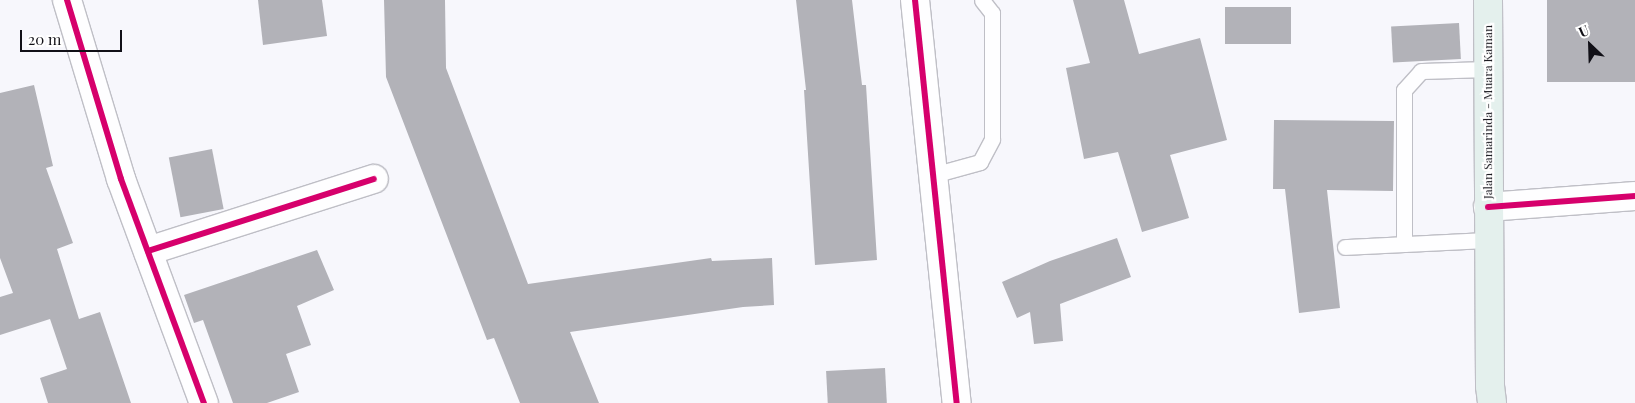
<!DOCTYPE html>
<html>
<head>
<meta charset="utf-8">
<style>
  body { margin:0 }
  #map { position:relative; width:1635px; height:403px; overflow:hidden; background:#f7f7fc; font-family:"Playfair Display",serif }
  div>[style] { position:absolute }
  .building>* { inset:0; background:#b2b2b8; transform-origin:0 0 }
  .roads { filter:drop-shadow(1px 0 #bfbfc6) drop-shadow(-1px 0 #bfbfc6) drop-shadow(0 1px #bfbfc6) drop-shadow(0 -1px #bfbfc6) }
  .lane>* { height:15px; margin:-7.5px; padding:0 7.5px; transform-origin:7.5px; border-radius:7.5px; background:#fefeff }
  .street>* { height:28px; margin:-14px; padding:0 14px; transform-origin:14px; border-radius:14px; background:#fefeff }
  .primary>* { height:28px; margin:-14px; padding:0 14px; transform-origin:14px; border-radius:14px; background:#e4f0ed }
  .cycleway>* { height:6px; margin:-3px; padding:0 3px; transform-origin:3px; border-radius:3px; background:#d6006c }
  span { translate:-50% -50%; white-space:nowrap; text-align:center; line-height:1.15; -webkit-text-stroke:4.5px #fff; paint-order:stroke }
  .street-label { font-size:12px; color:#111017 }
  .north { position:absolute; left:1565px; top:20px; width:50px; height:50px; -webkit-text-stroke:4px #fff; paint-order:stroke; rotate:336deg; font-size:14px; font-weight:700; line-height:20px; text-align:center; color:#111017 }
  .north::after { content:''; display:block; margin:auto; width:18px; height:22px; background:#111017; clip-path:polygon(50% 0,100% 100%,50% 72%,0 100%) }
  .scale { position:absolute; left:20px; top:30px; width:102px; height:22px; box-sizing:border-box; border:2px solid #111017; border-top:0; padding-left:6px; font-size:15px; line-height:18px; white-space:nowrap; color:#111017; -webkit-text-stroke:4px #fff; paint-order:stroke }
</style>
</head>
<body>
<div id="map">
  <div class="building">
    <i style="clip-path:polygon(258px 0,322px 0,327px 36px,263px 45px)"></i>
    <i style="clip-path:polygon(384px 0,445px 0,446px 68px,528px 284px,711px 258px,712px 261px,772px 258px,774px 305px,743px 307px,570px 332px,599px 403px,520px 403px,494px 338px,487px 340px,386px 77px)"></i>
    <i style="clip-path:polygon(796px 0,852px 0,862px 85px,866px 85px,877px 260px,815px 265px,804px 90px,806px 90px)"></i>
    <i style="clip-path:polygon(1073px 0,1124px 0,1139px 54px,1200px 38px,1227px 140px,1170px 155px,1189px 218px,1142px 232px,1118px 152px,1084px 159px,1066px 68px,1090px 63px)"></i>
    <i style="left:1547px;top:0;width:88px;height:82px"></i>
    <i style="left:1225px;top:7px;width:66px;height:37px"></i>
    <i style="left:1459px;top:23px;width:36px;height:68px;rotate:87deg"></i>
    <i style="clip-path:polygon(34px 85px,53px 166px,46px 168px,73px 243px,57px 249px,79px 319px,100px 312px,131px 403px,48px 403px,40px 378px,67px 369px,50px 319px,0 335px,0 297px,13px 293px,0 258px,0 93px)"></i>
    <i style="clip-path:polygon(1274px 120px,1394px 121px,1393px 191px,1327px 190px,1340px 308px,1299px 313px,1285px 189px,1273px 189px)"></i>
    <i style="left:212px;top:149px;width:61px;height:44px;rotate:79deg"></i>
    <i style="clip-path:polygon(1117px 238px,1131px 277px,1060px 304px,1063px 341px,1034px 344px,1030px 312px,1017px 318px,1002px 282px,1050px 261px)"></i>
    <i style="clip-path:polygon(317px 250px,334px 290px,297px 306px,311px 345px,286px 354px,299px 392px,267px 403px,233px 403px,203px 320px,194px 323px,184px 295px)"></i>
    <i style="left:885px;top:368px;width:35px;height:59px;rotate:87deg"></i>
  </div>
  <div class="roads">
    <div class="lane">
      <i style="left:933px;top:175px;width:49px;rotate:-15.5deg"></i>
      <i style="left:980px;top:162px;width:26px;rotate:-62deg"></i>
      <i style="left:992px;top:139px;width:126px;rotate:-90deg"></i>
      <i style="left:992px;top:13px;width:16px;rotate:-128deg"></i>
      <i style="left:1404px;top:244px;width:154px;rotate:-90deg"></i>
      <i style="left:1404px;top:90px;width:25px;rotate:-48deg"></i>
      <i style="left:1421px;top:71px;width:67px;rotate:-1.7deg"></i>
      <i style="left:1345px;top:247px;width:144px;rotate:-2.8deg"></i>
    </div>
    <div class="street">
      <i style="left:67px;top:0;width:187px;rotate:73.2deg"></i>
      <i style="left:121px;top:179px;width:239px;rotate:69.7deg"></i>
      <i style="left:915px;top:0;width:405px;rotate:84.1deg"></i>
      <i style="left:1488px;top:207px;width:147px;rotate:-4.3deg"></i>
      <i style="left:148px;top:251px;width:237px;rotate:-17.7deg"></i>
    </div>
    <div class="primary">
      <i style="left:1488px;top:0;width:386px;rotate:89.7deg"></i>
      <i style="left:1490px;top:386px;width:17px;rotate:83deg"></i>
    </div>
  </div>
  <div class="cycleway">
    <i style="left:67px;top:0;width:187px;rotate:73.2deg"></i>
    <i style="left:121px;top:179px;width:239px;rotate:69.7deg"></i>
    <i style="left:915px;top:0;width:405px;rotate:84.1deg"></i>
    <i style="left:1488px;top:207px;width:147px;rotate:-4.3deg"></i>
    <i style="left:148px;top:251px;width:237px;rotate:-17.7deg"></i>
  </div>
  <div class="street-label">
    <span style="left:1488px;top:112px;rotate:-90deg">Jalan Samarinda - Muara Kaman</span>
  </div>
  <div class="north">U</div>
  <div class="scale">20 m</div>
</div>
</body>
</html>
